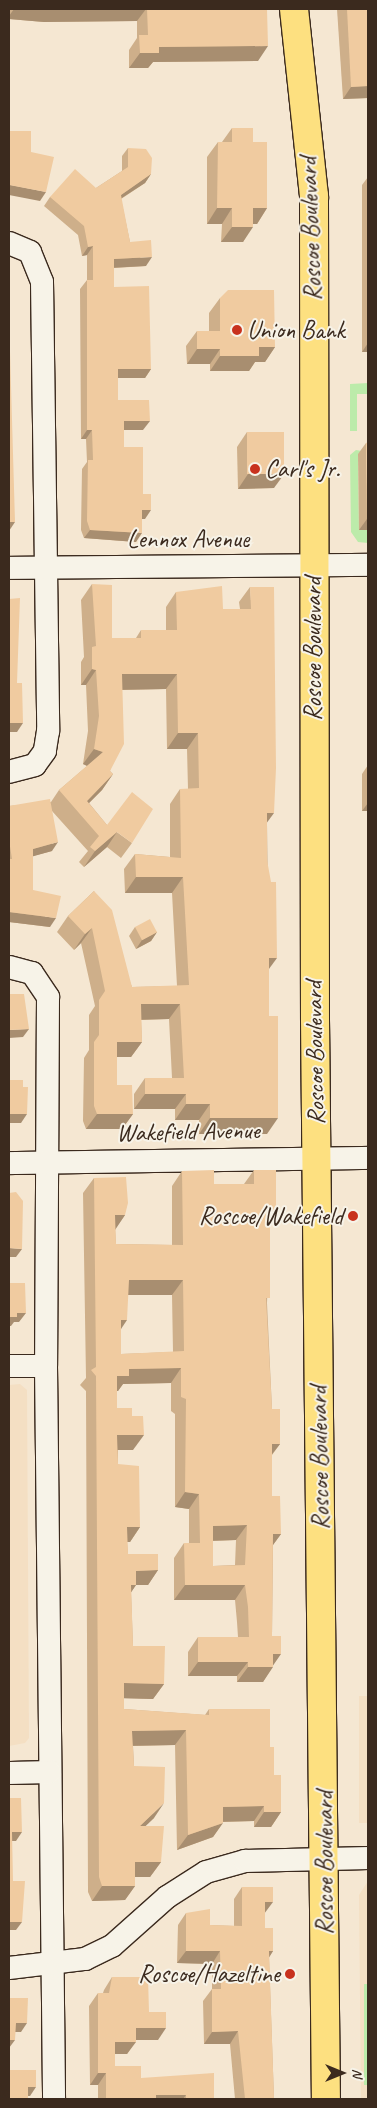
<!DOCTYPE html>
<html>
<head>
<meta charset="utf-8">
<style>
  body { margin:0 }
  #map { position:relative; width:377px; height:2108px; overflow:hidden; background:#f5e7d2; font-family:Caveat,sans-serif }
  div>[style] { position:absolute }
  .built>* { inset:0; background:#f4dfc3; transform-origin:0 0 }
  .green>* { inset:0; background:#bcebaa; transform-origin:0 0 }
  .roads { filter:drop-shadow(1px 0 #3b2a1e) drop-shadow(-1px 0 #3b2a1e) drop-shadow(0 1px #3b2a1e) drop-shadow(0 -1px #3b2a1e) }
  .minor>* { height:22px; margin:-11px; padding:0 11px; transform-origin:11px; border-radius:11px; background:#f7f3e8 }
  .major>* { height:28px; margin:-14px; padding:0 14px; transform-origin:14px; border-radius:14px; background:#fde080 }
  .wall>* { inset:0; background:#ceaf8a }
  .shaded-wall>* { inset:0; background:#a88e70 }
  .building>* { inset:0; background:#f0cba0; transform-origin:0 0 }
  .dots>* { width:14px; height:14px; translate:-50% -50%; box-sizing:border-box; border:2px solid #f7f3e8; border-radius:50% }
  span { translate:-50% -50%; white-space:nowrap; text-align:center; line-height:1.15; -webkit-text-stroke:4px #f7f3e8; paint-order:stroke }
  .street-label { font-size:25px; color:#3b2a1e }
  .poi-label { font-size:25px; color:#3b2a1e }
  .left { translate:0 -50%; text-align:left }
  .right { translate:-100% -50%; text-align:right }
  .frame { position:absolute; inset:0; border:10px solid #3b2a1e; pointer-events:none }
  .north { position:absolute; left:317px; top:2048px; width:50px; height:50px; -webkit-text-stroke:4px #f7f3e8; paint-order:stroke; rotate:90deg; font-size:14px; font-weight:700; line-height:20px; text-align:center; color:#3b2a1e }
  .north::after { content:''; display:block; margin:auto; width:18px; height:22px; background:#3b2a1e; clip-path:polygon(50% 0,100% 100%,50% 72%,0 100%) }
</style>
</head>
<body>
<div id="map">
  <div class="built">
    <i style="clip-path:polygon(20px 1384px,27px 1390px,29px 1738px,25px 1743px,9px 1746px,9px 1385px)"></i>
    <i style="left:359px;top:1696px;width:9px;height:127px"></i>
    <i style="clip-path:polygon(368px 1881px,368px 2099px,361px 2099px,359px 1895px)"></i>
  </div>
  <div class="green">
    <i style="clip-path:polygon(368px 383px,368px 394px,357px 394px,357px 431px,350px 431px,350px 384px)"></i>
    <i style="clip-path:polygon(356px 450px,368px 452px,358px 454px,358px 466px,359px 530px,368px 530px,368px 543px,358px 542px,351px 532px,350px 455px)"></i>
    <i style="left:364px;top:1984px;width:4px;height:101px"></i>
  </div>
  <div class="roads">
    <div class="minor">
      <i style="left:9px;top:243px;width:23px;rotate:23deg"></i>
      <i style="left:30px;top:252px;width:32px;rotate:68deg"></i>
      <i style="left:42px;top:282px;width:449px;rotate:89.2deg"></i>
      <i style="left:48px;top:731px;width:20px;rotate:99deg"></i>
      <i style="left:45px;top:751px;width:17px;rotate:126deg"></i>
      <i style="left:35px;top:765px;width:27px;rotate:165deg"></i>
      <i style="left:9px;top:568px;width:359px;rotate:-0.5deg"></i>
      <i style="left:9px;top:967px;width:24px;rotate:15deg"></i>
      <i style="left:32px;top:973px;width:29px;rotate:56deg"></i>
      <i style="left:48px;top:997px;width:369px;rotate:90.3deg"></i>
      <i style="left:46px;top:1366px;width:733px;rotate:89.37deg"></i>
      <i style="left:9px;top:1163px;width:359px;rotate:-0.8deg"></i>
      <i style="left:9px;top:1366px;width:37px"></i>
      <i style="left:9px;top:1773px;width:41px;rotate:-1.4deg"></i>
      <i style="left:9px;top:1968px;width:77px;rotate:-6.8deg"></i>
      <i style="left:85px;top:1959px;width:30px;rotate:-26deg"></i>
      <i style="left:112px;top:1946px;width:74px;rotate:-41.7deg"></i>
      <i style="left:167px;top:1897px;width:46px;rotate:-32.7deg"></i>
      <i style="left:206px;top:1872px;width:41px;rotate:-15.8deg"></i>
      <i style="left:245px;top:1861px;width:123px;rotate:-1.4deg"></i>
    </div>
    <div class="major">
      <i style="left:294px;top:9px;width:188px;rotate:83.9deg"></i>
      <i style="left:314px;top:196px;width:824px;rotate:89.93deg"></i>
      <i style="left:315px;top:1020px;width:1079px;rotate:89.42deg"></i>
    </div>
  </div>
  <div class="wall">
    <i style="clip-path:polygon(9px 9px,267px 9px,258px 61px,153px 62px,148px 68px,129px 68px,129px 50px,137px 38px,137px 21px,44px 22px,9px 19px)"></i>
    <i style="clip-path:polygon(337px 9px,368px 9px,368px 98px,343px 99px)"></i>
    <i style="clip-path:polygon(232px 128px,253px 142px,267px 208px,257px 224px,253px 224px,243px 242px,221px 242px,222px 224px,207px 224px,207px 157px,218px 142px,222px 142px)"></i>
    <i style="clip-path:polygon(368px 139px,368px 352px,362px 352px,362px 185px,368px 177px,367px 140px)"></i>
    <i style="clip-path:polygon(128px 148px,151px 174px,145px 183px,121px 199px,130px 242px,146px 266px,114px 268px,114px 287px,151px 369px,145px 378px,118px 378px,118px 400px,143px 430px,124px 430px,124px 447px,143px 494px,145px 519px,142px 519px,136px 542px,84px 538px,81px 530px,82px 469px,87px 462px,86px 439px,81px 439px,80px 289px,87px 280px,87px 255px,82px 256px,78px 235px,44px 206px,50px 197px,96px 188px,122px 171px,122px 156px)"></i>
    <i style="clip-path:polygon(220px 298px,275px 347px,265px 362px,255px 362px,249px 371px,210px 371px,210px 364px,187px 364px,186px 346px,197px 331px,209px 331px,209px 313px)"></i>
    <i style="clip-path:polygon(247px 432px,274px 488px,238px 489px,237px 447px)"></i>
    <i style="clip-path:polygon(366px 443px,368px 530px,359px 530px,358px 454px)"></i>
    <i style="clip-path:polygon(92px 584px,112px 638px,136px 638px,141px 630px,166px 630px,166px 607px,176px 592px,223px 609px,240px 609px,239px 602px,250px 587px,267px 823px,269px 968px,267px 1134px,199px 1134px,199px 1120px,175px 1120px,175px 1109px,134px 1109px,134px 1094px,145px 1078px,172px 1078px,169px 1019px,141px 1020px,142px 1042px,131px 1057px,117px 1057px,117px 1085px,133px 1114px,122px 1129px,86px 1129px,83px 1121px,84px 1058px,89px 1050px,89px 1015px,95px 1006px,81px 943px,74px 950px,57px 932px,68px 916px,94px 891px,132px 987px,177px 986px,172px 893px,125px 893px,124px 869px,135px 854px,170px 857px,170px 804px,180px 789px,188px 789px,187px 749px,167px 749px,166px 689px,122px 690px,110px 771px,113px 774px,102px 790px,89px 803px,107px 825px,132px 843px,121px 858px,107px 847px,84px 867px,79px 862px,88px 851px,52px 811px,52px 851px,33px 856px,33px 890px,50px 927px,9px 922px,9px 806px,51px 802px,59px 790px,87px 766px,83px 764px,88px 731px,86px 685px,81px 685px,81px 662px,84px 657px,81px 600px)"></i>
    <i style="clip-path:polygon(368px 765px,368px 811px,362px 811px,362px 774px)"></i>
    <i style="clip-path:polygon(135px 927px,157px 932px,151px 941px,136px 949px,129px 936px)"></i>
    <i style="clip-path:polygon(evenodd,254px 1170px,276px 1212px,270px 1220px,267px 1303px,272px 1409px,280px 1444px,272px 1455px,272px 1496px,281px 1534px,273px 1545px,272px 1636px,273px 1665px,263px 1682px,237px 1682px,237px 1676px,188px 1676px,188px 1652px,198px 1637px,238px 1637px,237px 1622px,235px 1600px,174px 1600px,174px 1558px,184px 1543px,189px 1543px,189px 1509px,175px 1507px,175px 1414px,171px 1411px,171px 1383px,123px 1384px,118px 1391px,117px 1391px,117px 1408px,133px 1450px,118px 1450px,118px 1464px,140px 1527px,130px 1542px,127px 1542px,128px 1554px,158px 1570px,148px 1585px,136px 1585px,131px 1592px,133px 1646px,164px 1684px,153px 1699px,124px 1698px,124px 1709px,205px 1715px,209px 1709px,270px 1747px,274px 1775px,281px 1812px,271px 1827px,254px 1827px,254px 1821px,223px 1822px,213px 1837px,177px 1850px,175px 1745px,133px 1746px,134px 1766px,154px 1818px,145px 1826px,161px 1862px,150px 1877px,135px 1877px,135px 1886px,125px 1900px,92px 1901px,88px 1892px,86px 1391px,80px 1385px,86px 1378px,83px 1193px,94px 1178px,125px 1215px,115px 1229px,116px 1244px,172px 1245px,172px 1186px,182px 1171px,214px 1184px,244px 1184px,254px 1170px,128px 1295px,172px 1295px,173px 1352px,121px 1354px,121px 1329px,128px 1295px,254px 1170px,236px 1540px,235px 1565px,213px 1566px,213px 1541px,236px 1540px)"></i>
    <i style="clip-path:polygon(242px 1887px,265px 1913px,265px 1928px,273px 1951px,269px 1957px,274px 2099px,235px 2099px,230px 2044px,204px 2044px,203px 2001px,212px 1989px,212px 1964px,177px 1963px,178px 1925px,186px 1913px,210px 1925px,234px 1926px,234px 1899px)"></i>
    <i style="clip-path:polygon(112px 1977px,149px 2012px,158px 2040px,136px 2040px,127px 2054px,115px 2054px,115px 2066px,141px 2078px,214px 2099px,98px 2099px,98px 2085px,90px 2085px,89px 2006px,98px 1993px,103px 1993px,104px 1990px)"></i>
  </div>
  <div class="shaded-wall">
    <i style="clip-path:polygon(14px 9px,146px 9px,137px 21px,44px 22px,9px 19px,9px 16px)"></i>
    <i style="clip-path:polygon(268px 46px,258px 61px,153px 62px,148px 68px,129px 68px,140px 53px,159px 47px)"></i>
    <i style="clip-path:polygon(368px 86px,368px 98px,343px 99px,351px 87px)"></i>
    <i style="clip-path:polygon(151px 174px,145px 183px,114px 203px,121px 195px)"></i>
    <i style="clip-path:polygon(9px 185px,11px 185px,46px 192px,40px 201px,9px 195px)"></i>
    <i style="clip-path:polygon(217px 208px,232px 208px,222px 224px,207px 224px)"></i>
    <i style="clip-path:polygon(253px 208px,267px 208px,257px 224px,243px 224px)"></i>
    <i style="clip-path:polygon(232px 227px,253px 227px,243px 242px,221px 242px)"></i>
    <i style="clip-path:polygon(93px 246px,87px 255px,82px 256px,88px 247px)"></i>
    <i style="clip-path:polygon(152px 257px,146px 266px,108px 268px,114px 259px)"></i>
    <i style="clip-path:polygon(368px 343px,368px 352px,362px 352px)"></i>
    <i style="clip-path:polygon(259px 347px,275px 347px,265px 362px,255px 362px,249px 371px,210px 371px,220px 356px)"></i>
    <i style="clip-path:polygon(197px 349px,220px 349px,210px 364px,187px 364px)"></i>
    <i style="clip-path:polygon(118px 369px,151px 369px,145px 378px,112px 378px)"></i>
    <i style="clip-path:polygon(124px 421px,150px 421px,143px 430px,118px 430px)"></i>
    <i style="clip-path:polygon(87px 430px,92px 430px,86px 439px,81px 439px)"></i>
    <i style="clip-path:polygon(285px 473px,274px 488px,238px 489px,248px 474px)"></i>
    <i style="clip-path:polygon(142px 510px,151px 510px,145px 519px,136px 519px)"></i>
    <i style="clip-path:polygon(367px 519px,368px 519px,368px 530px,359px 530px)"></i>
    <i style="clip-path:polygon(9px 522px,15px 522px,9px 531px)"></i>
    <i style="clip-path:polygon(90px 530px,142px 533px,136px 542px,84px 538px)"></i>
    <i style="clip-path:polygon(92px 669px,96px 670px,86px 685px,81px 685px)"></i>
    <i style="clip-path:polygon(122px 674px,177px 674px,166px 689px,111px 690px)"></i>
    <i style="clip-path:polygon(9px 723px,23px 723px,17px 732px,9px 732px)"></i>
    <i style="clip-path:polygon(178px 733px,198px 733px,187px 749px,167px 749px)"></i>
    <i style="clip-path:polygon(94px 749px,103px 752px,92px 768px,83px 764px)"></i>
    <i style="clip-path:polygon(113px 774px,102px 790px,79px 813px,87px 801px)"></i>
    <i style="clip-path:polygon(368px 803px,368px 811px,362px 811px)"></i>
    <i style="clip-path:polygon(267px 813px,274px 813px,263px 828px)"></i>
    <i style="clip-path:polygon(117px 832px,107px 847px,84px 867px,95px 851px)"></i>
    <i style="clip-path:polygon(58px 842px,52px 851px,27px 858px,33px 849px)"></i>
    <i style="clip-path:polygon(136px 877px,183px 877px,172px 893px,125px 893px)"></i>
    <i style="clip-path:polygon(9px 912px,56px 918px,50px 927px,9px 922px)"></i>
    <i style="clip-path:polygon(92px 928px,81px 943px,74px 950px,85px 934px)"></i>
    <i style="clip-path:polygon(157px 932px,151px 941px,136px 949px,142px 940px)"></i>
    <i style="clip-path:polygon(269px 958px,277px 958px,266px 973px)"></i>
    <i style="clip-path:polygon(141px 1004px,180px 1004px,169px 1019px,130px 1020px)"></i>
    <i style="clip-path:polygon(29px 1029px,23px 1037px,9px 1038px,9px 1030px)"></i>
    <i style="clip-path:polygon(117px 1042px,142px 1042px,131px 1057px,106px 1057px)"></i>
    <i style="clip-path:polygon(145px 1094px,186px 1094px,175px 1109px,134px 1109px)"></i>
    <i style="clip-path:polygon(186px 1104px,210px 1104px,199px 1120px,175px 1120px)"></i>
    <i style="clip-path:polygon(9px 1114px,27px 1114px,21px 1123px,9px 1123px)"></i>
    <i style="clip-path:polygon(97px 1114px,133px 1114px,122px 1129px,86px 1129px)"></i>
    <i style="clip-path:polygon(210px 1118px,278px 1118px,267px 1134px,199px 1134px)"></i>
    <i style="clip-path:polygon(270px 1212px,276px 1212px,266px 1227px)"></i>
    <i style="clip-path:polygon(115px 1215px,125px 1215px,115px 1230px)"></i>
    <i style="clip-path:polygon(9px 1248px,22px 1249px,16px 1257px,9px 1257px)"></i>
    <i style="clip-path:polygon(129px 1280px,183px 1280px,172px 1295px,118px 1295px)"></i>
    <i style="clip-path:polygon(17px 1313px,26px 1313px,19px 1322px,14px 1322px,11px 1326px,9px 1326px,9px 1317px)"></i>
    <i style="clip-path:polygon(121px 1320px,127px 1320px,117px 1335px)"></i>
    <i style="clip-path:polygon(181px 1368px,171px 1383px,123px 1384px,118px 1391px,107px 1391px,117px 1376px,129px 1369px)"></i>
    <i style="clip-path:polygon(117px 1435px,144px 1435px,133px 1450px,107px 1450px)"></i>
    <i style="clip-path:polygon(272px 1444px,280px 1444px,269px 1458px)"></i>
    <i style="clip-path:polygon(185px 1492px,199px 1494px,189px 1509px,175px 1507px)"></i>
    <i style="clip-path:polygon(247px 1525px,236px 1540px,203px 1541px,213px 1526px)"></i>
    <i style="clip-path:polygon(127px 1527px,140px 1527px,130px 1542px,117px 1542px)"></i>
    <i style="clip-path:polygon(273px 1534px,281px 1534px,270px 1549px)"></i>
    <i style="clip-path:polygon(158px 1570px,148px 1585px,136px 1585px,126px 1600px,136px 1571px)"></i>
    <i style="clip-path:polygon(185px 1585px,245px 1585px,235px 1600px,174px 1600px)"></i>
    <i style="clip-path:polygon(273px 1654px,281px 1654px,272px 1667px,273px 1667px,263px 1682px,237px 1682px,248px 1667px)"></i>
    <i style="clip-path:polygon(198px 1662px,248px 1662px,237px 1676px,188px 1676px)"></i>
    <i style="clip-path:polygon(124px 1683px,164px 1684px,153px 1699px,113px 1698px)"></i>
    <i style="clip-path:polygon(186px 1730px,175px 1745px,121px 1746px,132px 1731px)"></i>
    <i style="clip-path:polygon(164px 1803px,154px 1818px,130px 1841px,140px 1826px)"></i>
    <i style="clip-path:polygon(264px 1806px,254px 1821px,212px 1822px,223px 1807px)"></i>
    <i style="clip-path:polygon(264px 1812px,281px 1812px,271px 1827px,254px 1827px)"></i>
    <i style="clip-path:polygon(223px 1823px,213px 1837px,177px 1850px,188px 1835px)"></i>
    <i style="clip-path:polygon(12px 1832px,22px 1832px,16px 1841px,9px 1841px)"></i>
    <i style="clip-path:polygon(135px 1862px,161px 1862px,150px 1877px,124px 1877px)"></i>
    <i style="clip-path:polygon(102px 1886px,135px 1886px,125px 1900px,92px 1901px)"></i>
    <i style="clip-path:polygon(265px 1902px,273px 1902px,264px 1914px)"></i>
    <i style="clip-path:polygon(9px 1922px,22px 1922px,16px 1930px,9px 1930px)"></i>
    <i style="clip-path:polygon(186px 1951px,220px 1951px,212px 1964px,177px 1963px)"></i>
    <i style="clip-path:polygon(269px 1951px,273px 1951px,265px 1964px)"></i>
    <i style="clip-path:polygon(16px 2023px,27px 2023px,21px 2032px,9px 2032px)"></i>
    <i style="clip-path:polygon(136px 2028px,166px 2028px,158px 2040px,127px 2040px)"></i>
    <i style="clip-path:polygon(238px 2031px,230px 2044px,204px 2044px,212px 2032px)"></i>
    <i style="clip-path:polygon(9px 2040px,15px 2040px,9px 2048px)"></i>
    <i style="clip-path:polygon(115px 2042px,136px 2042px,127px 2054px,106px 2054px)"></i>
    <i style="clip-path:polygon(98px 2073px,106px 2073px,98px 2085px,90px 2085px)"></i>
    <i style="clip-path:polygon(28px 2087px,36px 2087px,30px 2096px,22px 2096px)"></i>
    <i style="clip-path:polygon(156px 2095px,186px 2095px,183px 2099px,153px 2099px)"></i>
  </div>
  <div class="building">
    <i style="clip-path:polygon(147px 9px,267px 9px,268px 46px,159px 47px,159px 53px,140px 53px,139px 35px,148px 35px)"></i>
    <i style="clip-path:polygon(347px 9px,368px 9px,368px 86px,351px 87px)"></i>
    <i style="clip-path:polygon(232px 128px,253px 128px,253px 142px,267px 142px,267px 208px,253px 208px,253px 227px,232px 227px,232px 208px,217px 208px,218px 142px,232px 142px)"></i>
    <i style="clip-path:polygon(9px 131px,31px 131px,31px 152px,54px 157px,46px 192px,9px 185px)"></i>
    <i style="clip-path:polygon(128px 148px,146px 149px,152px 158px,151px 174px,121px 195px,130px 242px,151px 240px,152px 257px,114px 259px,114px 287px,149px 286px,151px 369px,118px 369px,118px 400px,149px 400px,150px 421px,124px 421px,124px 447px,143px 447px,143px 494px,151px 494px,151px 510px,142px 510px,142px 533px,90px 530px,87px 521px,88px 460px,93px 460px,92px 430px,87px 430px,87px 280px,93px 280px,93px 246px,88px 247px,84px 226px,50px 197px,75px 169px,96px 188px,128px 167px)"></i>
    <i style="clip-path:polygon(228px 290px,274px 290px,275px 347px,259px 347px,259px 356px,220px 356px,220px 349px,197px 349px,197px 331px,220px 331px,220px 298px)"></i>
    <i style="clip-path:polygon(9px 317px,15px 522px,9px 522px)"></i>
    <i style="left:247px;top:432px;width:37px;height:42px"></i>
    <i style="clip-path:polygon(368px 442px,368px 519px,367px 519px,366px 443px)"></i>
    <i style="clip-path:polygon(92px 584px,112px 585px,112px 638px,141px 638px,141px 630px,177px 630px,176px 592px,222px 586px,223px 609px,251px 609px,250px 587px,274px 587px,276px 768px,274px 813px,267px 813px,267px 860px,271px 882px,276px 882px,277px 958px,269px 958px,269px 1016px,278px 1016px,278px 1118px,210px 1118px,210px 1104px,186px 1104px,186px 1094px,145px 1094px,145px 1078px,184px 1078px,180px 1004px,141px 1004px,142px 1042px,117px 1042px,117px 1085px,132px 1085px,133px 1114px,97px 1114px,94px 1106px,94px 1042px,99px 1035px,99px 1000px,105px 991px,92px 928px,85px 934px,68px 916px,94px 891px,112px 910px,132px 987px,189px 985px,183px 877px,136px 877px,135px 854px,181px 858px,180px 789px,199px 788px,198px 733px,178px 733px,177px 674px,122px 674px,124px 744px,110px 771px,113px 774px,87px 801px,107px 825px,132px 792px,153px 809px,132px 843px,117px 832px,95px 851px,90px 847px,99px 836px,59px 790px,103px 752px,94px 749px,99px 716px,96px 670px,92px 669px,92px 647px,96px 646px)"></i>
    <i style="clip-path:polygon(20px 598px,17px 683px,22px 683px,23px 723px,9px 723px,9px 599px)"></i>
    <i style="clip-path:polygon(50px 799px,58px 842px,33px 849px,33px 890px,61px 896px,56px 918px,9px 912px,9px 859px,12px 859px,9px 840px,9px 806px)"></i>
    <i style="left:150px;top:919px;width:15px;height:17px;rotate:62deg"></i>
    <i style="clip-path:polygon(9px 994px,24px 994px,29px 1029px,9px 1030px)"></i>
    <i style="clip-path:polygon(9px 1080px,23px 1080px,23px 1087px,28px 1087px,27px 1114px,9px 1114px)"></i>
    <i style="clip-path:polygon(evenodd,214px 1170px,214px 1184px,254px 1184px,254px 1170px,276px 1170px,276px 1212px,270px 1212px,270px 1298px,266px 1298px,272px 1409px,280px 1409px,280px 1444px,272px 1444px,272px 1496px,280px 1496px,281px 1534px,273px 1534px,272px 1636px,281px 1636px,281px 1654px,273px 1654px,273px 1667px,248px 1667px,248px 1662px,198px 1662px,198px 1637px,249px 1637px,248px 1607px,245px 1585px,185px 1585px,184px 1543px,200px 1543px,199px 1494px,185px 1492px,186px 1399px,181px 1397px,181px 1368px,129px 1369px,129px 1376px,117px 1376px,117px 1408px,132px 1408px,132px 1416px,143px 1416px,144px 1435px,117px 1435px,118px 1464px,139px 1466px,140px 1527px,127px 1527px,128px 1554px,158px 1554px,158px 1570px,136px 1571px,136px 1585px,131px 1585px,133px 1646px,165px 1646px,164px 1684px,124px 1683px,124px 1709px,209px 1715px,209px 1709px,270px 1709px,270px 1747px,274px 1747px,274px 1775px,281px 1775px,281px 1812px,264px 1812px,264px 1806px,223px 1807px,223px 1823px,188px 1835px,186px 1730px,132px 1731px,134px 1766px,165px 1767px,164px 1803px,140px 1826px,164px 1826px,161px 1862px,135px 1862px,135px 1886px,102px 1886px,99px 1877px,96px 1376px,91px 1370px,96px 1367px,94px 1178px,126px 1177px,128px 1203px,125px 1215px,115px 1215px,116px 1244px,183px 1245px,182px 1171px,214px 1170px,129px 1280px,183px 1280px,184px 1351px,121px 1354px,121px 1320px,127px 1320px,129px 1280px,214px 1170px,247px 1525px,245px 1565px,213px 1566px,213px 1526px,247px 1525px)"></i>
    <i style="clip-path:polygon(16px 1192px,23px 1201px,22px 1249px,9px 1248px,9px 1193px)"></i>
    <i style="clip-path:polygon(9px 1283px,25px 1283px,26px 1313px,17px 1313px,17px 1317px,9px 1317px)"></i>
    <i style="clip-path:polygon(9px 1798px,21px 1798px,22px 1832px,12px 1832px,13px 1881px,25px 1881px,22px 1922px,9px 1922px)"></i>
    <i style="clip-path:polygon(242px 1887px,273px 1887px,273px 1902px,265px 1902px,265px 1928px,273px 1928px,273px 1951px,269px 1951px,274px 2099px,245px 2099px,238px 2031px,212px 2032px,212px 1989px,221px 1989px,220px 1951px,186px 1951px,186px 1913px,210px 1909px,210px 1925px,242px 1926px)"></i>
    <i style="clip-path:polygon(112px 1977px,148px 1977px,149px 2012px,166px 2012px,166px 2028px,136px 2028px,136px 2042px,115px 2042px,115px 2066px,141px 2066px,141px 2078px,214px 2073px,214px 2099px,186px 2099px,186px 2095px,156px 2095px,156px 2099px,106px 2099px,106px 2073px,98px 2073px,98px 1993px,109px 1993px)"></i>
    <i style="clip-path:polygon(9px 1998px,28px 1998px,27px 2023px,16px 2023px,15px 2040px,9px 2040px)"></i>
    <i style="clip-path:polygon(9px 2070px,36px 2070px,36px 2087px,28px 2087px,28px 2099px,9px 2099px)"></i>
  </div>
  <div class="dots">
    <i style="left:237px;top:330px;background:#c8321e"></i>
    <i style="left:255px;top:469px;background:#c8321e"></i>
    <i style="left:353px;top:1216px;background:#c8321e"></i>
    <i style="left:290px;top:1974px;background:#c8321e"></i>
  </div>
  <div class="street-label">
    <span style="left:311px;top:229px;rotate:-92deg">Roscoe Boulevard</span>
    <span style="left:188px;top:539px">Lennox Avenue</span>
    <span style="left:313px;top:649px;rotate:-90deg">Roscoe Boulevard</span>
    <span style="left:315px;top:1053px;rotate:-91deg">Roscoe Boulevard</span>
    <span style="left:188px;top:1132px;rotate:-1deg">Wakefield Avenue</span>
    <span style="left:320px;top:1458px;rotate:-91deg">Roscoe Boulevard</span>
    <span style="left:325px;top:1863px;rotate:-90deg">Roscoe Boulevard</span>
  </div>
  <div class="poi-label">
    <span class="left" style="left:247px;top:330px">Union Bank</span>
    <span class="left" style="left:265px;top:469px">Carl's Jr.</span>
    <span class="right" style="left:343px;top:1216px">Roscoe/Wakefield</span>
    <span class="right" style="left:280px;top:1974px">Roscoe/Hazeltine</span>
  </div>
  <div class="frame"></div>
  <div class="north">N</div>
</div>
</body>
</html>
